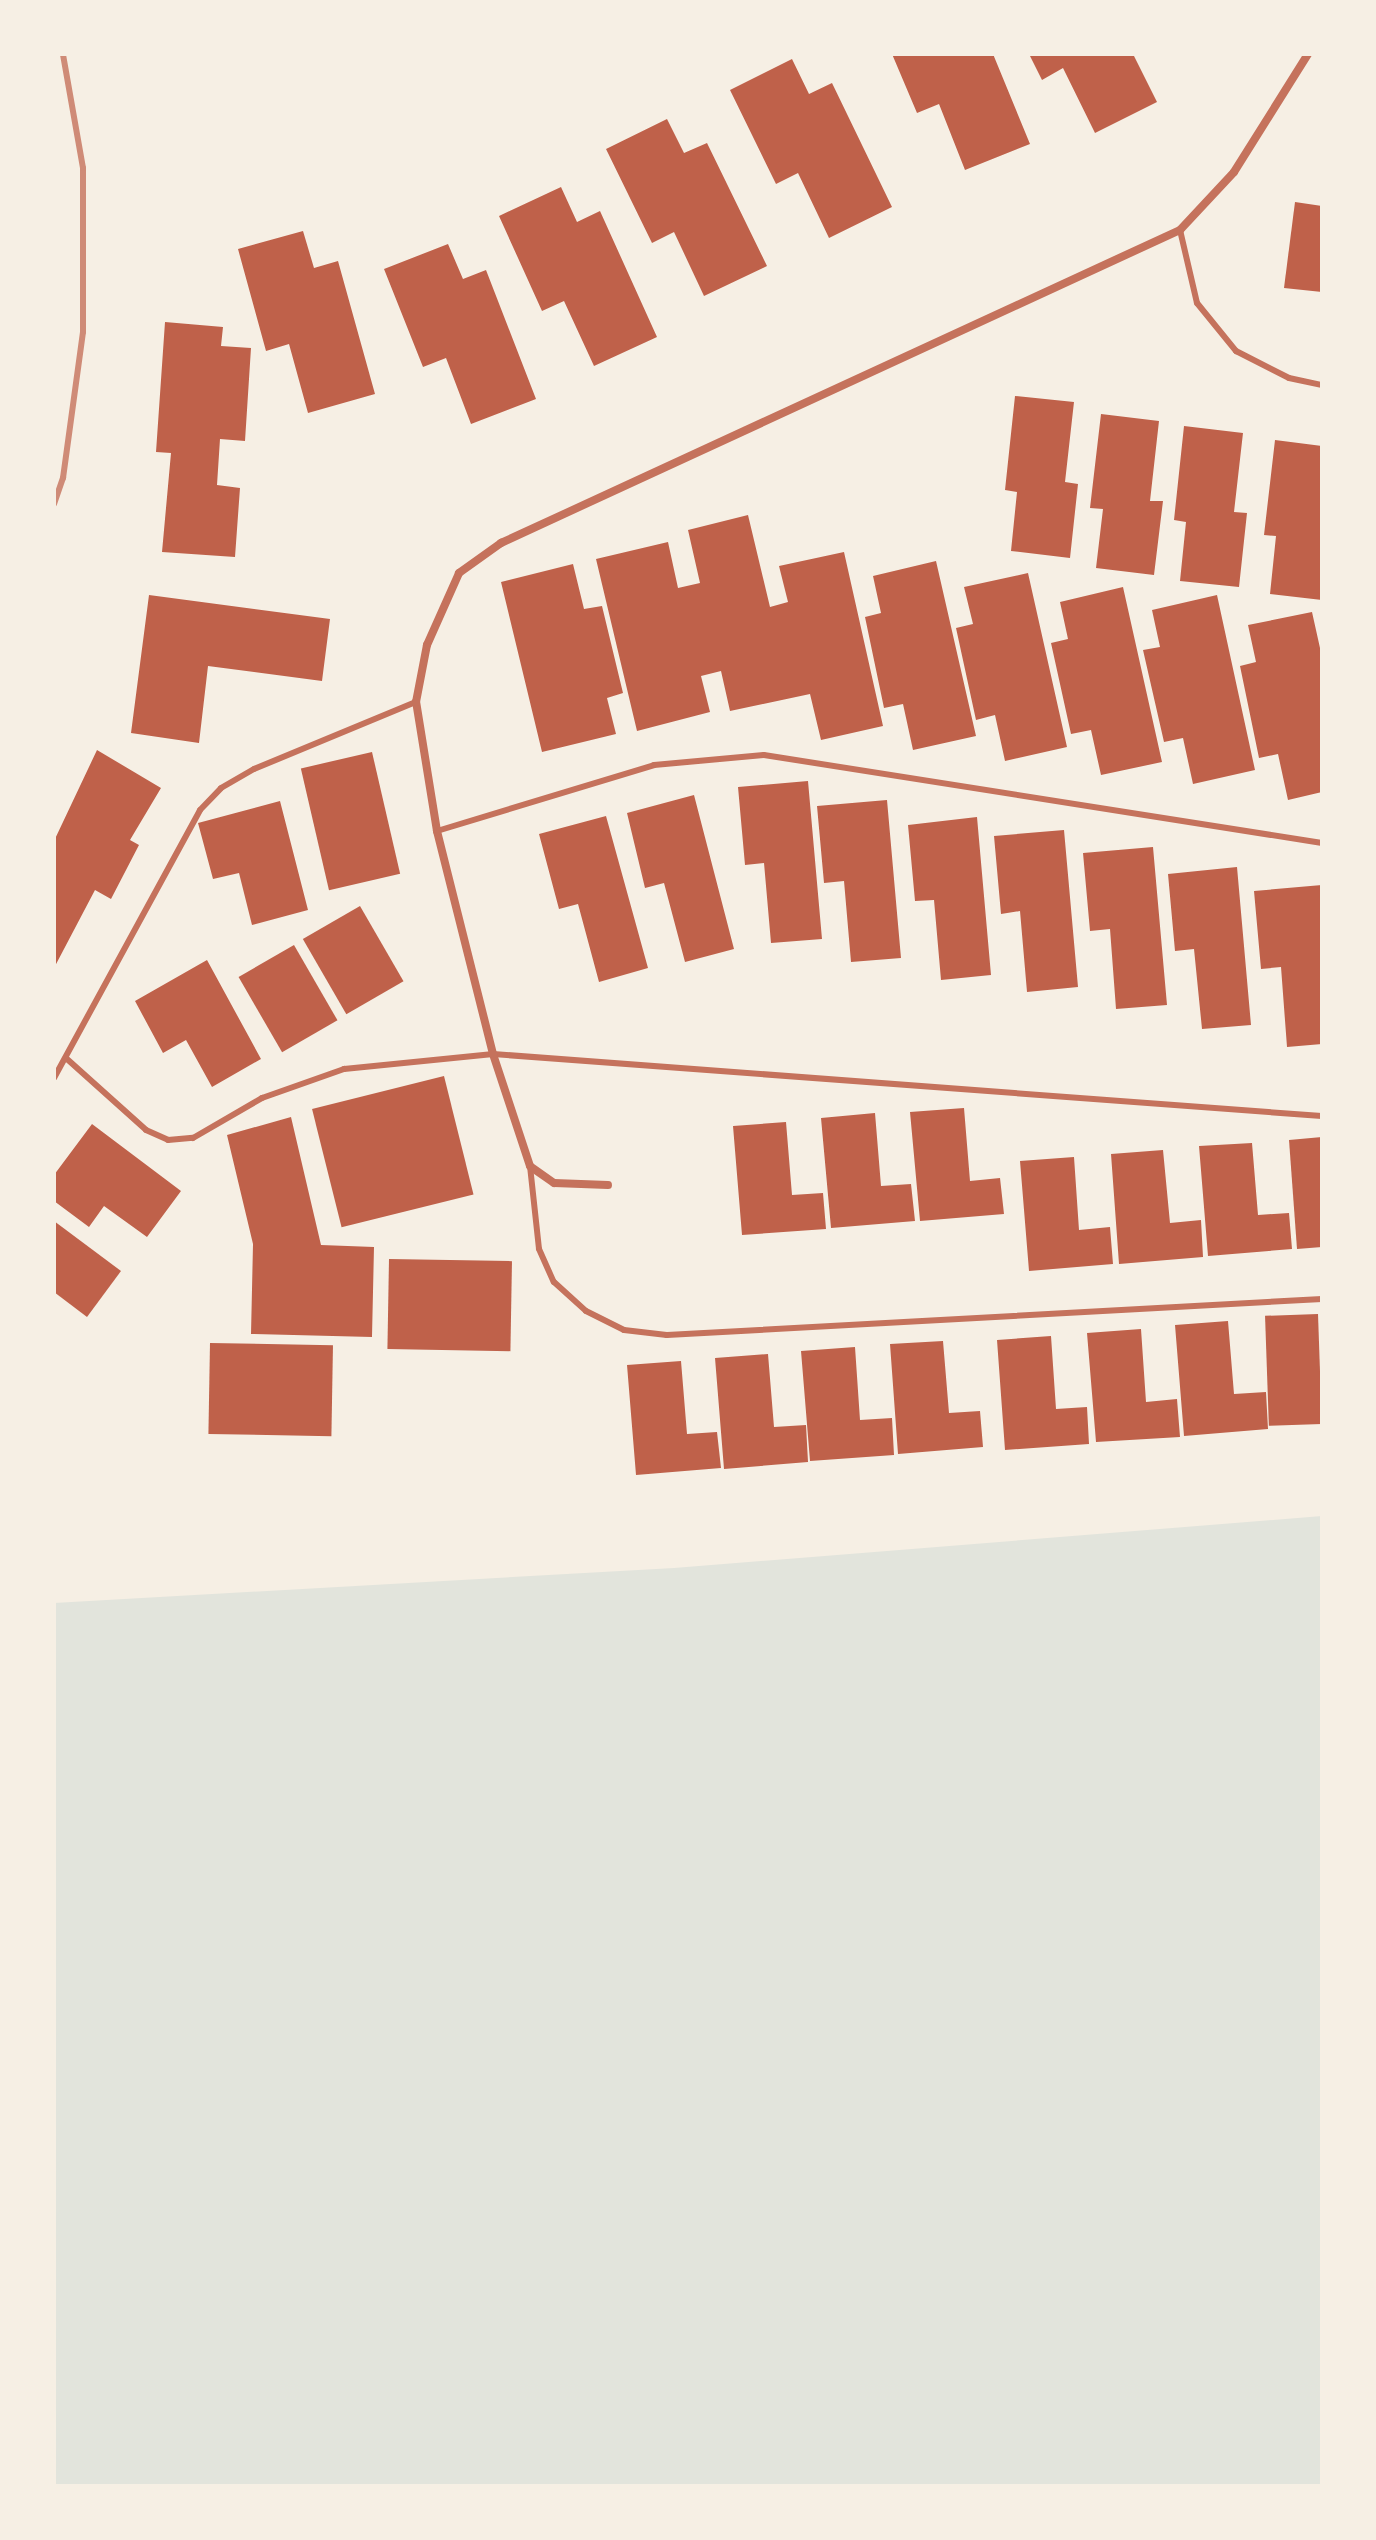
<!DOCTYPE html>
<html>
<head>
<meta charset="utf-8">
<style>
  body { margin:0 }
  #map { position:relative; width:1376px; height:2540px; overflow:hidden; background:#f6efe4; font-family:"Nunito Sans",sans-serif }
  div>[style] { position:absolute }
  .green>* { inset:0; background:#e2e4dc }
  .building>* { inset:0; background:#bf614a; transform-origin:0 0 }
  .service>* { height:6px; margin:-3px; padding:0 3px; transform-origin:3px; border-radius:3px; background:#c5725c }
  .minor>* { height:8px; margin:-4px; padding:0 4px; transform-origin:4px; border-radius:4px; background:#c5725c }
  .rail>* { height:6px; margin:-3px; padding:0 3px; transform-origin:3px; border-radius:3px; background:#cf8b77 }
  span { translate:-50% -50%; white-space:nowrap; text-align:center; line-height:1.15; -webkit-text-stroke:6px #f6efe4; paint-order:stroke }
  .frame { position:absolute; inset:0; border:56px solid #f6efe4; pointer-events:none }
</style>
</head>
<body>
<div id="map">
  <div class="green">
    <i style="clip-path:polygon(1322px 1516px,1322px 2486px,54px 2486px,54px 1603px,674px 1568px)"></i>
  </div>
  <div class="building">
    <i style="clip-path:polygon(892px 54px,993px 54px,1030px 144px,965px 170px,939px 104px,917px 113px)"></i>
    <i style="clip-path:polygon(1029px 54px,1133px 54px,1157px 102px,1095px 133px,1063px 68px,1042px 80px)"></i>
    <i style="clip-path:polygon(792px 59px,809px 94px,832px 83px,892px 207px,829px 238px,798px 173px,776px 184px,730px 90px)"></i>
    <i style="clip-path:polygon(667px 119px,684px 153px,707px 143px,767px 266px,704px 296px,674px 232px,652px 243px,606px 149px)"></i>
    <i style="clip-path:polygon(561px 187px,577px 222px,600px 211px,657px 337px,594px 366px,564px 301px,542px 311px,499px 216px)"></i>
    <i style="clip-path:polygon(1295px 202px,1322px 206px,1322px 292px,1284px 288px)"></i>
    <i style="clip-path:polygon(303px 231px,314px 268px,338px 261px,375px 394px,308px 413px,289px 344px,266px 351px,238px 249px)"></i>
    <i style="clip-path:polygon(448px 244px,463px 279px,486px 270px,536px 399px,471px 424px,446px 358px,423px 367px,384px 269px)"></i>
    <i style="clip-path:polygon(165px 322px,223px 327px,221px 346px,251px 348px,245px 441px,220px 439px,217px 485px,240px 488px,235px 557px,162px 552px,171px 453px,156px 452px)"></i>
    <i style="clip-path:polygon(1015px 396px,1074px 402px,1065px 482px,1078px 484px,1070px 558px,1011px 551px,1017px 492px,1005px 490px)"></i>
    <i style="clip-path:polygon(1101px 414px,1159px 421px,1150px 501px,1163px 501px,1154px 575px,1096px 568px,1103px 509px,1090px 508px)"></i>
    <i style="clip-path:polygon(1184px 426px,1243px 433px,1234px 512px,1247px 513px,1239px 587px,1180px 581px,1186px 522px,1174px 520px)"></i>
    <i style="clip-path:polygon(1275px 440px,1322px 446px,1322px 600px,1270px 594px,1276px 536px,1264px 535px)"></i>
    <i style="clip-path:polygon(748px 515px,770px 607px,788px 602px,779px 566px,844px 552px,883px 726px,821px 740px,810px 694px,730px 711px,721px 671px,701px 676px,710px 712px,637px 731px,596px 559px,668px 542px,678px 588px,700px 583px,688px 530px)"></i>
    <i style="clip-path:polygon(936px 561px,976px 736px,913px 750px,903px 704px,884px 708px,865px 617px,881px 613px,873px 576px)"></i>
    <i style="clip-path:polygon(573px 564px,584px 609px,602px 606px,623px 693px,607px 698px,616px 734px,542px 752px,501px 582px)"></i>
    <i style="clip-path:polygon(1028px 573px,1067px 747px,1005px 761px,995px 715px,976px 720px,956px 628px,973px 624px,964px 587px)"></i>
    <i style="clip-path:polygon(1123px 587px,1162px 762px,1101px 775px,1091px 730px,1071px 734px,1051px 643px,1068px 639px,1060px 602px)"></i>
    <i style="clip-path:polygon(149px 595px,330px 619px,322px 681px,208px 666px,199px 743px,131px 733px)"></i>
    <i style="clip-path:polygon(1217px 595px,1255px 770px,1193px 784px,1183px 738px,1164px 742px,1143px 650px,1160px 647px,1152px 610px)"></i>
    <i style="clip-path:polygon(1312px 612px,1322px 657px,1322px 792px,1288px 800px,1278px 754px,1259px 758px,1240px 666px,1256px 662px,1248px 625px)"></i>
    <i style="clip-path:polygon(97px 750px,161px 788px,130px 840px,139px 845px,111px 899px,95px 890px,54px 968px,54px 841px)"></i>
    <i style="left:372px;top:752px;width:125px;height:73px;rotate:77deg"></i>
    <i style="clip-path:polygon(808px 781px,822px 939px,771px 943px,764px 863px,745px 865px,738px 787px)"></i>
    <i style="clip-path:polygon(694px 795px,734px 949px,685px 962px,664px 883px,645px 888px,627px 813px)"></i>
    <i style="clip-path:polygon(887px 800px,901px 958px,851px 962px,844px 881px,824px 883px,817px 806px)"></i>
    <i style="clip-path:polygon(280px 801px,308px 910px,252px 925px,239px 873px,213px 879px,198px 823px)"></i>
    <i style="clip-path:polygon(606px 816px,648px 968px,599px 982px,578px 904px,559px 909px,539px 834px)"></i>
    <i style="clip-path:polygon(977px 817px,991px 975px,941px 980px,934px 900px,915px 901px,908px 825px)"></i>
    <i style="clip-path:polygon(1064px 830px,1078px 987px,1027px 992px,1020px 911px,1001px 914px,994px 836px)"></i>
    <i style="clip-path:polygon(1153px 847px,1167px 1005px,1116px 1009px,1110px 929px,1090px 931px,1083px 853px)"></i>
    <i style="clip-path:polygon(1237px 867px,1251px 1025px,1202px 1029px,1194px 949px,1175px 951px,1168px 874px)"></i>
    <i style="clip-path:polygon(1322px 885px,1322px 1044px,1287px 1047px,1281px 967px,1261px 969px,1254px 891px)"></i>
    <i style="left:360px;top:906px;width:87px;height:66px;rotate:60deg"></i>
    <i style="left:294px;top:945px;width:87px;height:64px;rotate:60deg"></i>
    <i style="clip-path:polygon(207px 960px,261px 1059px,212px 1087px,186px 1040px,163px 1053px,135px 1001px)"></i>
    <i style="left:444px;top:1076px;width:122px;height:136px;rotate:76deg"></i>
    <i style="clip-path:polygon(964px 1108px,970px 1181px,1000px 1178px,1004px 1214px,920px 1221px,910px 1112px)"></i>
    <i style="clip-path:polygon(875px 1113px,881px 1186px,911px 1184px,915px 1221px,831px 1228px,821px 1118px)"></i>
    <i style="clip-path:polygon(291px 1117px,321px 1245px,374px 1247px,372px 1337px,251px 1334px,253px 1244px,227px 1135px)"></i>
    <i style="clip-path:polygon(786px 1122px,792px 1195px,823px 1193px,826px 1229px,742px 1235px,733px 1126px)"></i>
    <i style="clip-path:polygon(92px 1124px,181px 1191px,147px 1237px,104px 1206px,89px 1227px,54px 1201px,54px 1175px)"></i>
    <i style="clip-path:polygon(1322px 1137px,1322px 1247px,1297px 1249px,1289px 1140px)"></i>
    <i style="clip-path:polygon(1252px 1143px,1258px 1215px,1289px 1213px,1292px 1249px,1208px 1256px,1199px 1146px)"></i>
    <i style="clip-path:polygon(1163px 1150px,1170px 1223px,1201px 1220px,1203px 1257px,1119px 1264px,1111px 1154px)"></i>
    <i style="clip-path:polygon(1074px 1157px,1079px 1230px,1110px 1227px,1113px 1264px,1029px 1271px,1020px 1161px)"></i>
    <i style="clip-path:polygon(54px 1221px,121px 1271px,87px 1317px,54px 1292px)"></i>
    <i style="left:389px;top:1259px;width:123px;height:90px;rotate:1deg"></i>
    <i style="left:1318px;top:1314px;width:110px;height:53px;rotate:88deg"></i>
    <i style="clip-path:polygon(1228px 1321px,1234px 1394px,1266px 1392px,1268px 1429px,1184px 1436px,1175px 1325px)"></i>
    <i style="clip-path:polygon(1141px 1329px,1146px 1402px,1177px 1399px,1180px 1437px,1096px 1442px,1087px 1333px)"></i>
    <i style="clip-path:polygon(1051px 1336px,1056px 1409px,1087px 1407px,1089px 1444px,1005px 1450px,997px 1340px)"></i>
    <i style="clip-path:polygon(943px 1341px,949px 1413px,980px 1411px,983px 1447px,898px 1454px,890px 1344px)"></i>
    <i style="left:210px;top:1343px;width:123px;height:91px;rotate:1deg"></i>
    <i style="clip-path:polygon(855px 1347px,860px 1420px,892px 1418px,894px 1455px,810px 1461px,801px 1351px)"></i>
    <i style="clip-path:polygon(768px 1354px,774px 1427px,806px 1425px,808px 1462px,724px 1469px,715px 1358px)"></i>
    <i style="clip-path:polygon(681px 1361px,687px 1434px,717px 1432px,721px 1468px,636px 1475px,627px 1365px)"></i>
  </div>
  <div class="service">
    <i style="left:1180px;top:230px;width:75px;rotate:76.9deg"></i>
    <i style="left:1197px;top:303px;width:62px;rotate:50.9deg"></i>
    <i style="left:1236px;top:351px;width:59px;rotate:27deg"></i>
    <i style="left:1289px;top:378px;width:34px;rotate:12deg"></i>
    <i style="left:437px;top:831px;width:227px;rotate:-16.9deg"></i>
    <i style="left:654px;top:765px;width:110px;rotate:-5.2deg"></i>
    <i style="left:764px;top:755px;width:565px;rotate:8.96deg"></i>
    <i style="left:67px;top:1059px;width:106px;rotate:41.9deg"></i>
    <i style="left:146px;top:1130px;width:24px;rotate:24deg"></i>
    <i style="left:168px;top:1140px;width:25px;rotate:-5deg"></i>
    <i style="left:193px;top:1138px;width:80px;rotate:-30.1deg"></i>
    <i style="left:262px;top:1098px;width:87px;rotate:-19.5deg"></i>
    <i style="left:344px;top:1069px;width:150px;rotate:-5.7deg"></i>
    <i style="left:493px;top:1054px;width:831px;rotate:4.28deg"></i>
    <i style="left:54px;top:1078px;width:305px;rotate:-61.4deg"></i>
    <i style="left:200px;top:810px;width:30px;rotate:-46deg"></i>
    <i style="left:221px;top:788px;width:38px;rotate:-30deg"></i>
    <i style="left:254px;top:769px;width:175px;rotate:-22.5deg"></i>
    <i style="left:530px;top:1166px;width:83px;rotate:83.8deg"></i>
    <i style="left:539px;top:1249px;width:36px;rotate:66deg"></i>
    <i style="left:554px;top:1282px;width:43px;rotate:42.2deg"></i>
    <i style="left:586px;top:1311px;width:42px;rotate:26.6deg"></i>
    <i style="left:624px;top:1330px;width:43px;rotate:6.6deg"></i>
    <i style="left:667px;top:1335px;width:656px;rotate:-3.15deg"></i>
  </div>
  <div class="minor">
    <i style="left:608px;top:1185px;width:54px;rotate:-177.9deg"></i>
    <i style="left:554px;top:1183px;width:29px;rotate:-145deg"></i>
    <i style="left:530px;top:1166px;width:118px;rotate:-108.3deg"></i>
    <i style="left:493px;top:1054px;width:230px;rotate:-104.1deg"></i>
    <i style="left:437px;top:831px;width:131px;rotate:-99.2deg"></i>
    <i style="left:416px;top:702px;width:58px;rotate:-79.1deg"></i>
    <i style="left:427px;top:645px;width:79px;rotate:-66deg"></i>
    <i style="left:459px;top:573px;width:52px;rotate:-35.5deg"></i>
    <i style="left:501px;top:543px;width:748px;rotate:-24.75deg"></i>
    <i style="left:1180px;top:230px;width:79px;rotate:-47deg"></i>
    <i style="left:1234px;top:172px;width:139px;rotate:-57.9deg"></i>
  </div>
  <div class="rail">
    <i style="left:54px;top:504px;width:28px;rotate:-71deg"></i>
    <i style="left:63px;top:478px;width:147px;rotate:-82.2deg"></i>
    <i style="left:83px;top:332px;width:164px;rotate:-90deg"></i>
    <i style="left:83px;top:168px;width:116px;rotate:-100deg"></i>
  </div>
  <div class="frame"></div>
</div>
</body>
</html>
